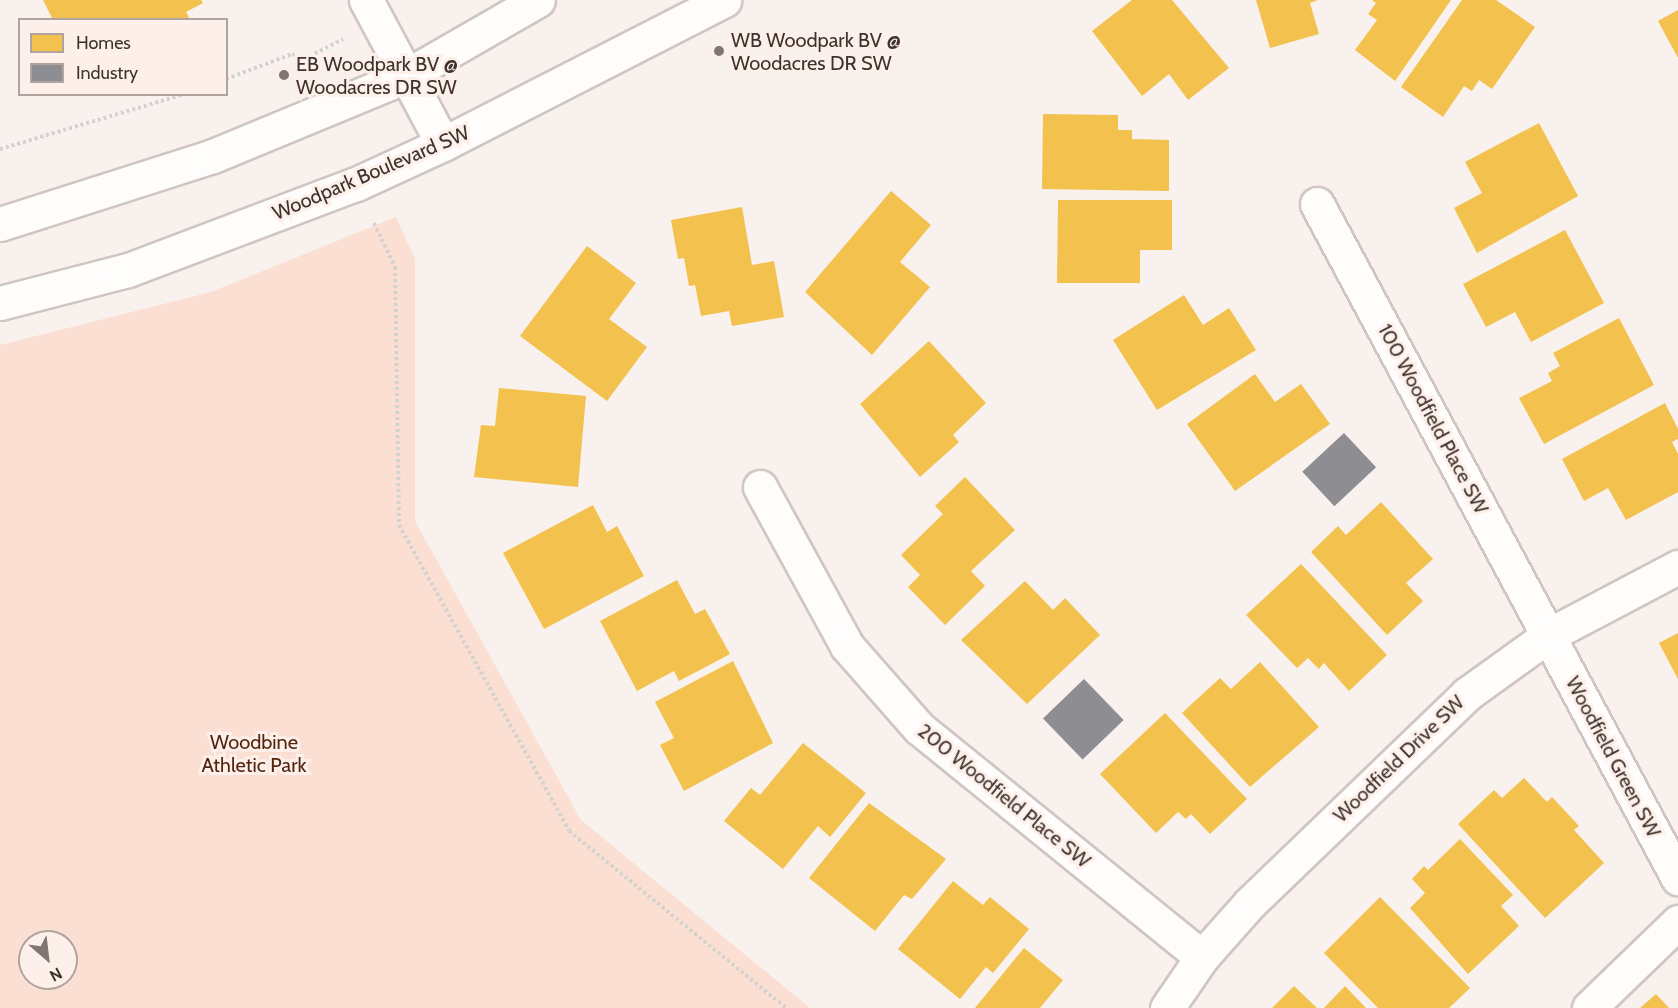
<!DOCTYPE html>
<html>
<head>
<meta charset="utf-8">
<style>
  body { margin:0 }
  #map { position:relative; width:1678px; height:1008px; overflow:hidden; background:#f9f1ee; font-family:Cabin,sans-serif }
  div>[style] { position:absolute }
  .green>* { inset:0; background:#fbdfd3 }
  .homes>* { inset:0; background:#f2c14e }
  .industry>* { inset:0; background:#8d8d92; transform-origin:0 0 }
  .path>* { height:4px; margin-top:-2px; transform-origin:0; background:repeating-linear-gradient(90deg,#d4d2d0 0 3px,transparent 0 6px) }
  .roads { filter:drop-shadow(2px 0 #cfc6c2) drop-shadow(-2px 0 #cfc6c2) drop-shadow(0 2px #cfc6c2) drop-shadow(0 -2px #cfc6c2) }
  .minor>* { height:33px; margin:-16.5px; padding:0 16.5px; transform-origin:16.5px; border-radius:16.5px; background:#fefdfc }
  .dots>* { width:16px; height:16px; translate:-50% -50%; box-sizing:border-box; border:3px solid #fdf0ea; border-radius:50% }
  span { translate:-50% -50%; white-space:nowrap; text-align:center; line-height:1.15; -webkit-text-stroke:6px #fdf0ea; paint-order:stroke }
  .poi-label { font-size:20px; color:#3f322c }
  .left { translate:0 -50%; text-align:left }
  .street-label { font-size:20px; color:#3f322c }
  .park-label { font-size:20px; color:#54250e }
  .legend { position:absolute; left:18px; top:18px; width:210px; height:78px; box-sizing:border-box; background:#fdf0ea; border:2px solid #b1a49e; margin:0; padding:8px 10px; list-style:none; font-size:18px; color:#3f322c }
  .legend li { display:flex; align-items:center; gap:12px; height:30px }
  .legend b { width:30px; border:2px solid #b1a49e }
  .north { position:absolute; left:18px; top:930px; width:60px; height:60px; box-sizing:border-box; background:#fdf0ea; border:2px solid #b1a49e; border-radius:50%; rotate:152deg; font-size:16px; font-weight:700; line-height:24px; text-align:center; color:#3f322c }
  .north::after { content:''; display:block; margin:auto; width:21px; height:27px; background:#807570; clip-path:polygon(50% 0,100% 100%,50% 72%,0 100%) }
</style>
</head>
<body>
<div id="map">
  <div class="green">
    <i style="clip-path:polygon(evenodd,396px 217px,415px 259px,415px 521px,581px 820px,810px 1008px,0 1008px,0 345px,211px 292px,396px 217px,30px 942px,66px 942px,66px 978px,30px 978px,30px 942px)"></i>
  </div>
  <div class="homes">
    <i style="clip-path:polygon(43px 0,201px 0,203px 3px,186px 12px,190px 20px,53px 20px)"></i>
    <i style="clip-path:polygon(1132px 0,1172px 0,1229px 68px,1188px 100px,1169px 74px,1142px 96px,1092px 31px)"></i>
    <i style="clip-path:polygon(1256px 0,1318px 0,1310px 3px,1319px 34px,1270px 48px)"></i>
    <i style="clip-path:polygon(1372px 0,1451px 0,1395px 81px,1355px 50px,1377px 20px,1368px 14px,1376px 3px)"></i>
    <i style="clip-path:polygon(1462px 0,1496px 0,1535px 27px,1492px 89px,1479px 80px,1472px 91px,1464px 86px,1443px 117px,1401px 87px)"></i>
    <i style="clip-path:polygon(1678px 10px,1678px 58px,1658px 21px)"></i>
    <i style="clip-path:polygon(1043px 114px,1118px 115px,1118px 130px,1132px 130px,1132px 139px,1169px 140px,1169px 191px,1042px 189px)"></i>
    <i style="clip-path:polygon(1539px 123px,1578px 196px,1477px 253px,1454px 208px,1482px 193px,1465px 162px)"></i>
    <i style="clip-path:polygon(891px 191px,931px 225px,900px 262px,930px 287px,872px 355px,805px 292px)"></i>
    <i style="clip-path:polygon(1058px 200px,1172px 200px,1172px 250px,1140px 250px,1140px 283px,1057px 283px)"></i>
    <i style="clip-path:polygon(742px 207px,752px 265px,774px 261px,784px 317px,732px 326px,729px 311px,701px 316px,695px 285px,689px 286px,684px 258px,678px 259px,671px 220px)"></i>
    <i style="clip-path:polygon(1565px 230px,1604px 303px,1531px 342px,1515px 312px,1486px 327px,1463px 284px)"></i>
    <i style="clip-path:polygon(587px 246px,636px 283px,609px 319px,647px 347px,607px 401px,520px 336px)"></i>
    <i style="clip-path:polygon(1184px 295px,1203px 325px,1229px 308px,1256px 350px,1157px 410px,1113px 340px)"></i>
    <i style="clip-path:polygon(1619px 318px,1654px 385px,1544px 444px,1519px 398px,1552px 381px,1548px 373px,1560px 366px,1553px 353px)"></i>
    <i style="clip-path:polygon(929px 341px,986px 403px,953px 435px,959px 442px,920px 477px,860px 404px)"></i>
    <i style="clip-path:polygon(1255px 374px,1275px 402px,1301px 384px,1330px 424px,1235px 491px,1187px 424px)"></i>
    <i style="clip-path:polygon(499px 388px,586px 396px,578px 487px,474px 477px,481px 425px,495px 426px)"></i>
    <i style="clip-path:polygon(1665px 403px,1678px 429px,1678px 439px,1672px 442px,1678px 454px,1678px 492px,1626px 520px,1608px 488px,1584px 501px,1562px 459px)"></i>
    <i style="clip-path:polygon(965px 477px,1015px 530px,971px 571px,985px 586px,945px 625px,908px 587px,920px 575px,901px 555px,943px 514px,935px 506px)"></i>
    <i style="clip-path:polygon(1381px 502px,1433px 559px,1406px 583px,1423px 601px,1387px 635px,1311px 552px,1338px 526px,1346px 535px)"></i>
    <i style="clip-path:polygon(593px 505px,607px 532px,617px 526px,644px 576px,544px 629px,503px 553px)"></i>
    <i style="clip-path:polygon(1301px 564px,1387px 655px,1349px 691px,1324px 663px,1319px 669px,1308px 658px,1297px 668px,1246px 615px)"></i>
    <i style="clip-path:polygon(677px 580px,695px 614px,705px 609px,730px 654px,679px 681px,674px 671px,637px 691px,600px 621px)"></i>
    <i style="clip-path:polygon(1025px 581px,1053px 610px,1065px 598px,1100px 635px,1027px 704px,961px 640px)"></i>
    <i style="clip-path:polygon(1678px 633px,1678px 679px,1659px 643px)"></i>
    <i style="clip-path:polygon(733px 661px,773px 743px,684px 791px,660px 745px,674px 738px,655px 702px)"></i>
    <i style="clip-path:polygon(1260px 662px,1319px 727px,1250px 787px,1182px 713px,1220px 678px,1231px 689px)"></i>
    <i style="clip-path:polygon(1165px 713px,1247px 799px,1210px 834px,1191px 814px,1186px 819px,1178px 812px,1156px 833px,1100px 774px)"></i>
    <i style="clip-path:polygon(803px 743px,866px 793px,830px 837px,818px 826px,783px 869px,724px 821px,751px 788px,760px 795px)"></i>
    <i style="clip-path:polygon(1524px 778px,1547px 802px,1552px 797px,1579px 826px,1574px 830px,1604px 863px,1545px 918px,1458px 824px,1494px 790px,1502px 798px)"></i>
    <i style="clip-path:polygon(869px 803px,946px 859px,912px 899px,904px 895px,875px 931px,809px 878px)"></i>
    <i style="clip-path:polygon(1460px 839px,1513px 895px,1501px 906px,1519px 926px,1468px 974px,1410px 908px,1425px 893px,1412px 879px,1424px 866px,1428px 870px)"></i>
    <i style="clip-path:polygon(953px 881px,983px 905px,990px 897px,1029px 929px,993px 973px,986px 967px,960px 999px,898px 949px)"></i>
    <i style="clip-path:polygon(1380px 897px,1470px 988px,1449px 1008px,1378px 1008px,1324px 953px)"></i>
    <i style="clip-path:polygon(1024px 948px,1063px 980px,1040px 1008px,975px 1008px)"></i>
    <i style="clip-path:polygon(1294px 986px,1317px 1008px,1272px 1008px)"></i>
    <i style="clip-path:polygon(1345px 986px,1366px 1008px,1324px 1008px)"></i>
    <i style="clip-path:polygon(1656px 994px,1669px 1008px,1640px 1008px)"></i>
  </div>
  <div class="industry">
    <i style="left:1344px;top:433px;width:47px;height:57px;rotate:47deg"></i>
    <i style="left:1084px;top:679px;width:57px;height:57px;rotate:46deg"></i>
  </div>
  <div class="path">
    <i style="left:226px;top:79px;width:71px;rotate:-20.7deg"></i>
    <i style="left:292px;top:54px;width:13px;rotate:23deg"></i>
    <i style="left:304px;top:59px;width:44px;rotate:-27.1deg"></i>
    <i style="left:0;top:149px;width:193px;rotate:-16.6deg"></i>
    <i style="left:374px;top:223px;width:49px;rotate:64.5deg"></i>
    <i style="left:395px;top:267px;width:258px;rotate:89.1deg"></i>
    <i style="left:399px;top:525px;width:350px;rotate:60.9deg"></i>
    <i style="left:569px;top:831px;width:280px;rotate:39.2deg"></i>
  </div>
  <div class="roads">
    <div class="minor">
      <i style="left:366px;top:0;width:163px;rotate:61.9deg"></i>
      <i style="left:1317px;top:204px;width:765px;rotate:61.83deg"></i>
      <i style="left:0;top:224px;width:224px;rotate:-17.7deg"></i>
      <i style="left:213px;top:156px;width:209px;rotate:-22.5deg"></i>
      <i style="left:406px;top:76px;width:152px;rotate:-29.9deg"></i>
      <i style="left:0;top:303px;width:132px;rotate:-14.5deg"></i>
      <i style="left:128px;top:270px;width:244px;rotate:-20.7deg"></i>
      <i style="left:356px;top:184px;width:96px;rotate:-24.7deg"></i>
      <i style="left:443px;top:144px;width:316px;rotate:-27.1deg"></i>
      <i style="left:760px;top:487px;width:181px;rotate:61.3deg"></i>
      <i style="left:847px;top:646px;width:109px;rotate:48.7deg"></i>
      <i style="left:919px;top:728px;width:364px;rotate:39deg"></i>
      <i style="left:1167px;top:1008px;width:62px;rotate:-55.5deg"></i>
      <i style="left:1202px;top:957px;width:72px;rotate:-48.4deg"></i>
      <i style="left:1250px;top:903px;width:301px;rotate:-43.9deg"></i>
      <i style="left:1467px;top:694px;width:101px;rotate:-35.7deg"></i>
      <i style="left:1549px;top:635px;width:146px;rotate:-27.8deg"></i>
      <i style="left:1589px;top:1008px;width:124px;rotate:-44deg"></i>
    </div>
  </div>
  <div class="dots">
    <i style="left:719px;top:51px;background:#807570"></i>
    <i style="left:284px;top:75px;background:#807570"></i>
  </div>
  <div class="poi-label">
    <span class="left" style="left:731px;top:52px">WB Woodpark BV @<br>Woodacres DR SW</span>
    <span class="left" style="left:296px;top:76px">EB Woodpark BV @<br>Woodacres DR SW</span>
  </div>
  <div class="street-label">
    <span style="left:371px;top:173px;rotate:-23deg">Woodpark Boulevard SW</span>
    <span style="left:1433px;top:419px;rotate:62deg">100 Woodfield Place SW</span>
    <span style="left:1613px;top:757px;rotate:62deg">Woodfield Green SW</span>
    <span style="left:1399px;top:759px;rotate:-44deg">Woodfield Drive SW</span>
    <span style="left:1004px;top:796px;rotate:39deg">200 Woodfield Place SW</span>
  </div>
  <div class="park-label">
    <span style="left:254px;top:754px">Woodbine<br>Athletic Park</span>
  </div>
  <ul class="legend">
  <li><b style="height:16px;background:#f2c14e"></b>Homes</li>
  <li><b style="height:16px;background:#8d8d92"></b>Industry</li>
  </ul>
  <div class="north">N</div>
</div>
</body>
</html>
